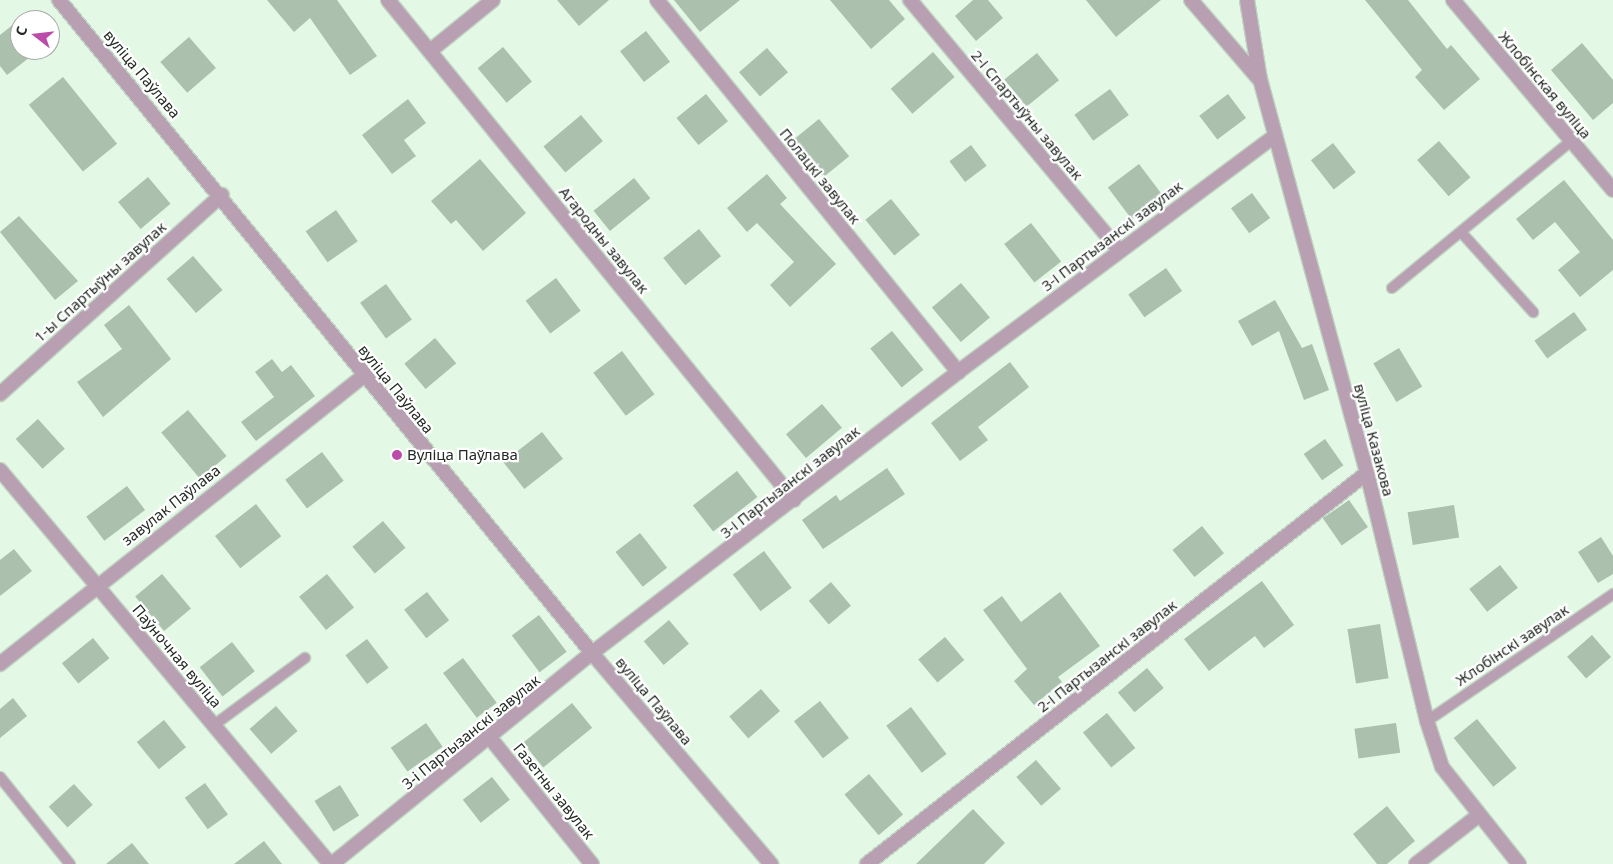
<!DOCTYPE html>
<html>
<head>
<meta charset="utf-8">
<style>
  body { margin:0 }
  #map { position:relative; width:1613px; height:864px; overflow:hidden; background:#e3f8e5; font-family:"Noto Sans",sans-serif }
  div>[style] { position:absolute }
  .building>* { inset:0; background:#abc0ad; transform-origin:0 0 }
  .roads { filter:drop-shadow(1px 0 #c0d3c2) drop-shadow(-1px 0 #c0d3c2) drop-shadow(0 1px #c0d3c2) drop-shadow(0 -1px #c0d3c2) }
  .service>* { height:10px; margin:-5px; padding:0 5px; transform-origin:5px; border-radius:5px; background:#b8a0b2 }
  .minor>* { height:14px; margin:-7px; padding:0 7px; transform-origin:7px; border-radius:7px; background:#b8a0b2 }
  .tertiary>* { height:14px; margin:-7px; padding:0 7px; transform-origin:7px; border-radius:7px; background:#b8a0b2 }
  .dots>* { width:14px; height:14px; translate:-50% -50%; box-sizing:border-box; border:2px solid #fff; border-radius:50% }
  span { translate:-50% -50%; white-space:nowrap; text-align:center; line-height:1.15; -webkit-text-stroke:4.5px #fff; paint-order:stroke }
  .street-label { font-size:15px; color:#232b24 }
  .poi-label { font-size:15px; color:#232b24 }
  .left { translate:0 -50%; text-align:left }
  .north { position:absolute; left:10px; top:10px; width:50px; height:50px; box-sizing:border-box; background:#fff; border:1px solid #a7aaa7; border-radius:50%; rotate:286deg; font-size:14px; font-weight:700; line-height:20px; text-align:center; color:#232b24 }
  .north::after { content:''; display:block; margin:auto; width:18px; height:22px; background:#bc4ca9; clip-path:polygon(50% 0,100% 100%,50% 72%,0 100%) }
</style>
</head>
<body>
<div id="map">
  <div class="building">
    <i style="clip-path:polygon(267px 0,337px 0,377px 56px,350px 75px,310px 18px,294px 32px)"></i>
    <i style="clip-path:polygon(557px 0,609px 0,579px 26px)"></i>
    <i style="clip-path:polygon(674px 0,740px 0,700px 32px)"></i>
    <i style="clip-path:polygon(830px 0,889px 0,905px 19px,871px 49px)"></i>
    <i style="clip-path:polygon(973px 0,988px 0,1003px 18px,976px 41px,955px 16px)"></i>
    <i style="clip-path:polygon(1086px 0,1161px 0,1116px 37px)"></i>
    <i style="clip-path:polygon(1365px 0,1408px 0,1447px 49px,1451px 45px,1480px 79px,1444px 110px,1415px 77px,1422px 70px)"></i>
    <i style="clip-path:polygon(20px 19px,20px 50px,39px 50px,7px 75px,0 66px,0 35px)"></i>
    <i style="left:646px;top:31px;width:39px;height:33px;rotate:52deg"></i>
    <i style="left:189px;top:37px;width:41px;height:38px;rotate:49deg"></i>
    <i style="clip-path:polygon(1582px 43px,1613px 80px,1613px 103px,1593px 120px,1551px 70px)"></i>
    <i style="left:503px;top:47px;width:45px;height:33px;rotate:50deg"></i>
    <i style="left:767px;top:48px;width:32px;height:37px;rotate:49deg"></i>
    <i style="left:933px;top:52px;width:33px;height:56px;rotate:49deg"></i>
    <i style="left:1037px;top:53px;width:35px;height:42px;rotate:51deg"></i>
    <i style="left:63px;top:77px;width:86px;height:44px;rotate:51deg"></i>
    <i style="left:1110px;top:89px;width:32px;height:44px;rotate:54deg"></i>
    <i style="left:706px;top:94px;width:35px;height:38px;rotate:51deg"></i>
    <i style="left:1228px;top:94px;width:30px;height:36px;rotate:53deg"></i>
    <i style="clip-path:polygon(408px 99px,426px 123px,404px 140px,416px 156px,392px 174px,362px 135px)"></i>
    <i style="left:581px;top:115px;width:34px;height:49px;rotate:50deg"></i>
    <i style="left:819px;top:119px;width:48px;height:33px;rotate:51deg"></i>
    <i style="left:1439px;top:141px;width:48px;height:29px;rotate:49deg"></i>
    <i style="left:1333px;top:143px;width:37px;height:28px;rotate:52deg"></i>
    <i style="left:971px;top:145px;width:26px;height:27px;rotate:53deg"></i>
    <i style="clip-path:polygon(480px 159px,526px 213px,483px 251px,456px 220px,451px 224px,431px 201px)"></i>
    <i style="left:1139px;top:164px;width:40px;height:39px;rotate:53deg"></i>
    <i style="clip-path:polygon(767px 174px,787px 198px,780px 204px,836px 264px,790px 307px,770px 285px,794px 262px,757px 223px,747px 232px,727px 208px)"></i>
    <i style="left:148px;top:177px;width:35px;height:39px;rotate:50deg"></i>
    <i style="left:634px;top:178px;width:26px;height:52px;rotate:51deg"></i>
    <i style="clip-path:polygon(1564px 180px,1613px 240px,1613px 270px,1580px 297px,1558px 270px,1580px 252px,1555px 222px,1533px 240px,1516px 219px)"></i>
    <i style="left:1252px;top:193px;width:31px;height:26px;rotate:54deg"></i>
    <i style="left:891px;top:199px;width:46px;height:33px;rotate:51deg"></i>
    <i style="left:336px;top:210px;width:38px;height:37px;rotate:55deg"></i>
    <i style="clip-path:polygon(19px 216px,78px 281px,55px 300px,0 232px)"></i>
    <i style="left:1031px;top:223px;width:49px;height:34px;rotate:52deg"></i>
    <i style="left:699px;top:229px;width:35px;height:46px;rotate:51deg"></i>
    <i style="left:193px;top:256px;width:45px;height:35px;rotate:49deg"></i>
    <i style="left:1166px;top:268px;width:28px;height:46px;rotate:55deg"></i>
    <i style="left:556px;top:278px;width:41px;height:38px;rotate:53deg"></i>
    <i style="left:961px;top:283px;width:45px;height:38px;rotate:50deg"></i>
    <i style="left:386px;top:284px;width:44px;height:32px;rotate:54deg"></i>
    <i style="clip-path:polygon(1275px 300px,1302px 348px,1312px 344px,1329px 390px,1304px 400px,1279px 331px,1252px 346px,1238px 321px)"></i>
    <i style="clip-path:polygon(129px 305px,171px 359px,103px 417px,77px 382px,122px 349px,104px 325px)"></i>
    <i style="left:1574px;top:312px;width:22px;height:49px;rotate:54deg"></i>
    <i style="left:892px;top:331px;width:50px;height:28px;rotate:51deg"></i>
    <i style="left:435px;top:338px;width:33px;height:40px;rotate:50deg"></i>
    <i style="left:1399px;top:348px;width:45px;height:30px;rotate:59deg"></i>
    <i style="left:622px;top:351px;width:54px;height:36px;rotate:53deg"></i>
    <i style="clip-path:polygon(272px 359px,282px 372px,291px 365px,315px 396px,256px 441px,241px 422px,274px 397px,255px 372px)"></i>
    <i style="clip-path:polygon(1010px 362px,1029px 387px,978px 427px,988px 440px,960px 461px,931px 423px)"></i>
    <i style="left:822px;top:404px;width:31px;height:47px;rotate:50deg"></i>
    <i style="left:188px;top:410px;width:60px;height:35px;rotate:50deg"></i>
    <i style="left:38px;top:419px;width:40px;height:30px;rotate:48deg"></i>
    <i style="left:542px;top:432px;width:34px;height:49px;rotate:52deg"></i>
    <i style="left:1325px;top:439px;width:32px;height:26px;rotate:55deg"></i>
    <i style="left:322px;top:452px;width:36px;height:46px;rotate:53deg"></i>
    <i style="clip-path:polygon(887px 468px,905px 494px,823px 549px,802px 520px,836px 495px,840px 501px)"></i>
    <i style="left:737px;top:471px;width:33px;height:56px;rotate:52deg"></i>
    <i style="left:127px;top:486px;width:30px;height:51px;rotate:53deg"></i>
    <i style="left:1349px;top:500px;width:33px;height:32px;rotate:55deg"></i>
    <i style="left:256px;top:504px;width:41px;height:52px;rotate:52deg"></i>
    <i style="left:1454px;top:505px;width:33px;height:47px;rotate:81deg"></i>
    <i style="left:383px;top:521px;width:35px;height:40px;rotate:50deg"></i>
    <i style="left:1202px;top:526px;width:35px;height:38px;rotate:51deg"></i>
    <i style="left:640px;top:533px;width:44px;height:31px;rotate:52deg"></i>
    <i style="clip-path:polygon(1601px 537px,1613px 556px,1613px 574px,1598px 583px,1578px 552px)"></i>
    <i style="clip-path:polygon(14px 549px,32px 571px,0 596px,0 560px)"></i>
    <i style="left:764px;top:551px;width:46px;height:39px;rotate:53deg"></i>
    <i style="left:1500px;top:565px;width:29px;height:39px;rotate:52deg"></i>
    <i style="left:162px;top:574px;width:45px;height:35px;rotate:50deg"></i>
    <i style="left:327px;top:574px;width:43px;height:36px;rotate:51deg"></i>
    <i style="clip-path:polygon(1262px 581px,1294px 625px,1264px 648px,1255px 636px,1209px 671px,1184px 639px)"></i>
    <i style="left:831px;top:582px;width:31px;height:29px;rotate:50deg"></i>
    <i style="left:427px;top:592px;width:36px;height:29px;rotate:52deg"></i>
    <i style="clip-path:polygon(1060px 592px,1100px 646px,1058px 677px,1062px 682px,1034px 705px,1014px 681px,1027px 669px,983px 610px,1002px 596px,1021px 622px)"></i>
    <i style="left:539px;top:615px;width:46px;height:34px;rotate:53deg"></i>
    <i style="left:669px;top:620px;width:31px;height:33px;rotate:50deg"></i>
    <i style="left:1380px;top:624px;width:55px;height:33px;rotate:81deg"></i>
    <i style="left:1592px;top:635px;width:29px;height:33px;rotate:49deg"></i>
    <i style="left:945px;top:637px;width:30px;height:35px;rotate:50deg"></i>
    <i style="left:93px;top:638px;width:26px;height:40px;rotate:51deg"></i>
    <i style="left:367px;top:639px;width:36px;height:27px;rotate:53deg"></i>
    <i style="left:232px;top:642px;width:37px;height:41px;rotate:52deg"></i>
    <i style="left:463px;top:658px;width:56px;height:25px;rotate:53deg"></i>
    <i style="left:1147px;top:668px;width:26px;height:38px;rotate:50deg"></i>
    <i style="left:761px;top:689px;width:29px;height:42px;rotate:49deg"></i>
    <i style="clip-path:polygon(13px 698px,27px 716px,0 738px,0 709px)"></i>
    <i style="left:820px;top:701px;width:47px;height:33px;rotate:52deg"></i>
    <i style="left:572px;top:703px;width:32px;height:63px;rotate:51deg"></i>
    <i style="left:276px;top:706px;width:33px;height:35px;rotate:49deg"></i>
    <i style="left:911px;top:707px;width:59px;height:31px;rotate:53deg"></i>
    <i style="left:1107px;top:713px;width:45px;height:31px;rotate:51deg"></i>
    <i style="left:1477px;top:719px;width:63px;height:30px;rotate:51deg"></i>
    <i style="left:164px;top:720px;width:35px;height:35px;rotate:51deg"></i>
    <i style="left:426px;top:723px;width:29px;height:43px;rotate:55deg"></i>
    <i style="left:1396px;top:723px;width:30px;height:42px;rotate:82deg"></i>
    <i style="left:1036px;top:760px;width:38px;height:26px;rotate:49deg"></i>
    <i style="left:869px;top:774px;width:53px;height:32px;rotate:50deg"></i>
    <i style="left:492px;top:777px;width:29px;height:37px;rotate:52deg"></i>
    <i style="left:205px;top:783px;width:39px;height:25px;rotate:54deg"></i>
    <i style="left:74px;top:784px;width:28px;height:34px;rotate:48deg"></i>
    <i style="left:340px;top:785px;width:36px;height:30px;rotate:58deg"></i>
    <i style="clip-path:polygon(1387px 806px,1415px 841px,1387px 864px,1377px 864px,1353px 834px)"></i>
    <i style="clip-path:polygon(973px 809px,1005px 843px,984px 864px,916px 864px)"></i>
    <i style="clip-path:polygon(264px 841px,282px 864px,234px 864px)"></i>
    <i style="clip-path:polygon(132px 843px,149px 864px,106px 864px)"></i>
  </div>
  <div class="roads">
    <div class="service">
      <i style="left:1461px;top:232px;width:108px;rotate:48deg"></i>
      <i style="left:1392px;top:288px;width:230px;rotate:-39.4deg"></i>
      <i style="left:1427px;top:721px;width:225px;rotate:-34.3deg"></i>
      <i style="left:214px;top:725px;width:113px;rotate:-36.4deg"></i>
      <i style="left:0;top:777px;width:112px;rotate:51.2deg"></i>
    </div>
    <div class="minor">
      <i style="left:388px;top:0;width:644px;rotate:50.92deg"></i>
      <i style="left:657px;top:0;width:479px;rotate:51deg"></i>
      <i style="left:910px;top:0;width:327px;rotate:50.1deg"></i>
      <i style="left:1191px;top:0;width:104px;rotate:49.3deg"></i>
      <i style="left:1247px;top:0;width:80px;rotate:80.7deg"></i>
      <i style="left:1260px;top:79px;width:408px;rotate:74.8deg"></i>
      <i style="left:1367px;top:473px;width:255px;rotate:76.4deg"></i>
      <i style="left:1427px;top:721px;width:48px;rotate:71.9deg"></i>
      <i style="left:1442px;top:767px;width:124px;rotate:51.6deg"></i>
      <i style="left:1453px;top:0;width:248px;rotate:49.9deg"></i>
      <i style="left:430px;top:51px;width:81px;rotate:-39deg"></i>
      <i style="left:0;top:394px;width:298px;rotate:-41.9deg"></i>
      <i style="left:0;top:470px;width:514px;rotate:50.05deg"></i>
      <i style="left:0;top:664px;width:464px;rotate:-38.4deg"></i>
      <i style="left:491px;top:739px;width:161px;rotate:51.1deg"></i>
      <i style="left:332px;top:864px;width:335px;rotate:-39.1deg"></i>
      <i style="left:592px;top:653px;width:461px;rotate:-37.5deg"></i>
      <i style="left:958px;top:372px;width:395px;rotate:-36.7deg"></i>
      <i style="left:867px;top:864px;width:635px;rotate:-38.03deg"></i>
      <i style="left:1416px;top:864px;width:80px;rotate:-37.9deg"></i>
    </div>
    <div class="tertiary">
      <i style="left:59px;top:0;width:843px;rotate:50.78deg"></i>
      <i style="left:592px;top:653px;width:277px;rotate:49.7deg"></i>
    </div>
  </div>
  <div class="dots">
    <i style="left:397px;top:455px;background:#bc4ca9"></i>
  </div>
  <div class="street-label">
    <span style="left:142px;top:74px;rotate:50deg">вуліца Паўлава</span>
    <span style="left:1545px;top:85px;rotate:50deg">Жлобінская вуліца</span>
    <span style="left:1027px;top:115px;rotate:50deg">2-і Спартыўны завулак</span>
    <span style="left:820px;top:176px;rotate:51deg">Полацкі завулак</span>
    <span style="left:1112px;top:236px;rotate:-37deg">3-і Партызанскі завулак</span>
    <span style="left:604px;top:240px;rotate:51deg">Агародны завулак</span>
    <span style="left:100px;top:282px;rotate:-42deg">1-ы Спартыўны завулак</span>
    <span style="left:396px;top:389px;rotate:51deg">вуліца Паўлава</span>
    <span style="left:1374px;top:440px;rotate:75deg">вуліца Казакова</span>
    <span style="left:790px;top:482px;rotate:-38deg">3-і Партызанскі завулак</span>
    <span style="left:171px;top:505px;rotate:-38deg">завулак Паўлава</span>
    <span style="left:1512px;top:645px;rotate:-34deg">Жлобінскі завулак</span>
    <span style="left:177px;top:656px;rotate:50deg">Паўночная вуліца</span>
    <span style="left:1107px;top:656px;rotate:-38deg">2-і Партызанскі завулак</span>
    <span style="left:654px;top:701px;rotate:50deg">вуліца Паўлава</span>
    <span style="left:471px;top:732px;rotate:-39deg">3-і Партызанскі завулак</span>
    <span style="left:554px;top:791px;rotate:51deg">Газетны завулак</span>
  </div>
  <div class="poi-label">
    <span class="left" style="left:407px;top:455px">Вуліца Паўлава</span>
  </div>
  <div class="north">С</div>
</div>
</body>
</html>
